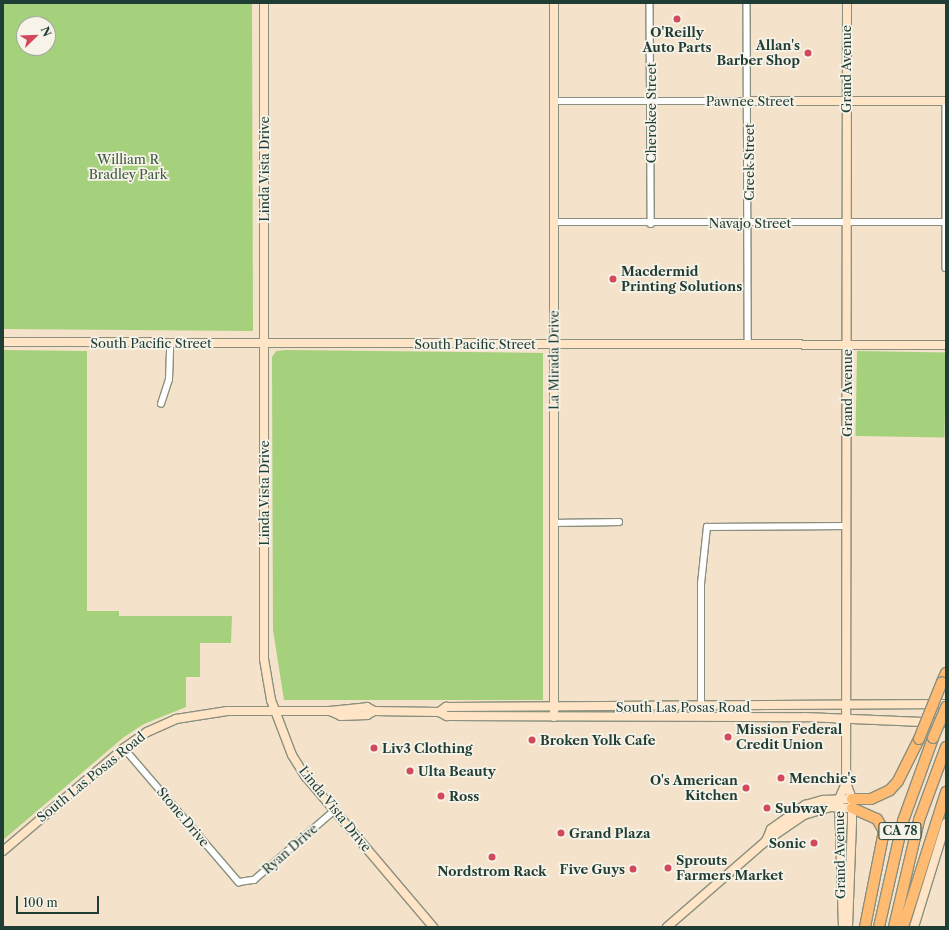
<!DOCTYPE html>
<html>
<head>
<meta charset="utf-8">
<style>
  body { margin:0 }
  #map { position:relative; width:949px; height:930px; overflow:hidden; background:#f4e3ca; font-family:"Libre Caslon Text",serif }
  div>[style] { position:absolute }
  .green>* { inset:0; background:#a5d07c; transform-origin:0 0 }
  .roads { filter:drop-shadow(1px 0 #8a907f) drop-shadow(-1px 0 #8a907f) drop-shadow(0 1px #8a907f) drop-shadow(0 -1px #8a907f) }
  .street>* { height:5.5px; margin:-2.75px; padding:0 2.75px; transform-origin:2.75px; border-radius:2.75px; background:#fff }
  .secondary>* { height:8px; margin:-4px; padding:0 4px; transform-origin:4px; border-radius:4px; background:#ffe4c6 }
  .highway>* { height:10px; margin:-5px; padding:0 5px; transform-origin:5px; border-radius:5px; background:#ffbb71 }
  .bridges { filter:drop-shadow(1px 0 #8a907f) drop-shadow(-1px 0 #8a907f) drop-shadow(0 1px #8a907f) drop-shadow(0 -1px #8a907f) }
  .highway-bridge>* { height:10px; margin:-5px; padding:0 5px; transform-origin:5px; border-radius:5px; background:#ffbb71 }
  .dots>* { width:11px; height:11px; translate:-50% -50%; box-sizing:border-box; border:2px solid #f7f3e8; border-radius:50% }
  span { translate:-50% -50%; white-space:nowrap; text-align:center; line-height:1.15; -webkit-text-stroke:3.5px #f7f3e8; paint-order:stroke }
  .shield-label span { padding:1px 3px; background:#f7f3e8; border:1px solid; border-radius:3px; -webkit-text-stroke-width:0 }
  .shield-label { font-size:12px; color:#1f3d34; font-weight:700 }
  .poi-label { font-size:13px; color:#1f3d34; font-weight:700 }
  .right { translate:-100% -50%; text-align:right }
  .left { translate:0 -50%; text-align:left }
  .street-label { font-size:13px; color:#1f3d34 }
  .park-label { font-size:13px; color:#3a5a42 }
  .frame { position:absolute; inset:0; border:4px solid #1f3d34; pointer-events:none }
  .north { position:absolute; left:16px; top:16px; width:40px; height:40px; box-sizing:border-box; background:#f7f3e8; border:1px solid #a1aaa0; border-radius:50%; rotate:67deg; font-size:11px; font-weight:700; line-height:16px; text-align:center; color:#1f3d34 }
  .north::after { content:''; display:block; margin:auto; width:14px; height:18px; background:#d1495b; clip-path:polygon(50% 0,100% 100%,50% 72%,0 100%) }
  .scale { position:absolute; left:16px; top:896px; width:83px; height:18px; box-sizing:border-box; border:2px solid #1f3d34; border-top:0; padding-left:5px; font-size:12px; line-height:14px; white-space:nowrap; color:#1f3d34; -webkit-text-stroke:3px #f7f3e8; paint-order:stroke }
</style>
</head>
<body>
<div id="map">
  <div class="green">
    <i style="clip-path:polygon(evenodd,3px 3px,252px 3px,253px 331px,3px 329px,3px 3px,24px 24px,48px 24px,48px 48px,24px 48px,24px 24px)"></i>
    <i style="clip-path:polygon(3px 350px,87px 351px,87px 611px,119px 611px,119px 616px,232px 616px,231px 643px,200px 643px,200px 677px,186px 677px,186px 707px,144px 724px,124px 737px,3px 840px)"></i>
    <i style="clip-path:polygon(286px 350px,543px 353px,543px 700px,284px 700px,273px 630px,272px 357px,276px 351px)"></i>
    <i style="left:857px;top:351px;width:89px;height:85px;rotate:1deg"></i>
  </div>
  <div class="roads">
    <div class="street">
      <i style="left:650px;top:3px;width:221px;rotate:89.7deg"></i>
      <i style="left:747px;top:3px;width:341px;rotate:89.8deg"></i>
      <i style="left:554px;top:101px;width:194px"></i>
      <i style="left:946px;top:101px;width:167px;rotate:90deg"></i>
      <i style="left:554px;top:222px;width:392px"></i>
      <i style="left:161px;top:404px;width:25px;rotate:-72deg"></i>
      <i style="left:169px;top:380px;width:36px;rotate:-88deg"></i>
      <i style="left:554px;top:523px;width:65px;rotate:-0.9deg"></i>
      <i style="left:701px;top:707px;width:123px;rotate:-90deg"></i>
      <i style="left:701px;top:584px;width:57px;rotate:-84deg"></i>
      <i style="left:707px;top:527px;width:139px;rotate:-0.4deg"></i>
      <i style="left:124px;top:748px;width:177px;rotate:49.4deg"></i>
      <i style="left:239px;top:882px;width:15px;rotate:-8deg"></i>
      <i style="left:254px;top:880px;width:106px;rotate:-40.8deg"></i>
    </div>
    <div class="secondary">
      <i style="left:264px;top:3px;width:656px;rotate:90deg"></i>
      <i style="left:264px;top:659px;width:42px;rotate:80.3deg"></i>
      <i style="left:271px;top:700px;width:59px;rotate:69.1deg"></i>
      <i style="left:292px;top:755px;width:26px;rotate:58deg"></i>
      <i style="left:306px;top:777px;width:197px;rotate:49.7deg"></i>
      <i style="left:847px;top:3px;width:780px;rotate:90.07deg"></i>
      <i style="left:846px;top:783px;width:17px;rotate:69deg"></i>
      <i style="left:852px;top:799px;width:23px;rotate:90deg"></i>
      <i style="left:852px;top:822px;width:105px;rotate:92.2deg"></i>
      <i style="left:748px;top:101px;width:198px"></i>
      <i style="left:3px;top:342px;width:943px;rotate:0.18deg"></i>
      <i style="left:330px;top:711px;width:12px;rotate:24deg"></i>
      <i style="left:341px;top:716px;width:26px;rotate:-2deg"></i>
      <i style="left:367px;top:715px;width:8px;rotate:-30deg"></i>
      <i style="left:374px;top:711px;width:65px;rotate:0.9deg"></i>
      <i style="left:439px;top:712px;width:9px;rotate:27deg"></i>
      <i style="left:447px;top:716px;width:358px;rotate:0.2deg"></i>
      <i style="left:805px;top:717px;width:141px;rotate:2.4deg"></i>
      <i style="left:439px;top:712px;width:9px;rotate:-36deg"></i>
      <i style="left:446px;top:707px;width:500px;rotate:-0.34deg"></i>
      <i style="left:554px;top:717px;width:714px;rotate:-90deg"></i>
      <i style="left:766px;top:841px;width:13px;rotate:-67deg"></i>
      <i style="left:771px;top:829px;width:42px;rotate:-35.2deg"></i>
      <i style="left:805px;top:805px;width:19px;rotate:-16deg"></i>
      <i style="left:823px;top:800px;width:29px;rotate:-2deg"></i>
      <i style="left:3px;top:851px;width:159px;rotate:-40.4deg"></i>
      <i style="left:124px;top:748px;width:28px;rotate:-35deg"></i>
      <i style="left:147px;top:732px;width:32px;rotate:-24deg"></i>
      <i style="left:176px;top:719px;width:52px;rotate:-8.9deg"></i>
      <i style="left:227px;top:711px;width:103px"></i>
      <i style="left:330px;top:711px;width:37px;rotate:-6deg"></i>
      <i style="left:367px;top:707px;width:8px;rotate:30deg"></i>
      <i style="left:667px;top:927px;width:131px;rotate:-41deg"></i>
      <i style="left:766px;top:841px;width:46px;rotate:-34.4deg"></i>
      <i style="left:804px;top:815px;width:27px;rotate:-17deg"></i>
      <i style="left:830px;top:807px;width:22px;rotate:3deg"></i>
      <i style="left:843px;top:927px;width:128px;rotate:-91.8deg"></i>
      <i style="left:839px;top:799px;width:17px;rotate:-66deg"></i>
      <i style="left:914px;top:927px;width:109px;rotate:-72.9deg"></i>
    </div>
    <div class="highway">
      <i style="left:942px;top:682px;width:10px;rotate:-66deg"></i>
      <i style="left:852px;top:799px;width:19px"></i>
      <i style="left:871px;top:799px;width:21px;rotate:-25deg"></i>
      <i style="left:890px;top:790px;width:12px;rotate:-48deg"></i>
      <i style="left:898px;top:781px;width:47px;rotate:-63.4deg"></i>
      <i style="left:852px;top:808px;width:27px;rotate:24deg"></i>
      <i style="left:877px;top:819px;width:14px;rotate:60deg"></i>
      <i style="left:884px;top:831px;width:98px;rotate:101.2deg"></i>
      <i style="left:879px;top:927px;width:109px;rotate:-77.2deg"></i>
      <i style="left:903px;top:821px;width:88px;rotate:-70.1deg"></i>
      <i style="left:894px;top:927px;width:110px;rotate:-76.8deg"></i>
      <i style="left:919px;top:820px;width:78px;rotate:-69.7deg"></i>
      <i style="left:903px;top:927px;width:142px;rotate:-72.3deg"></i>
    </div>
  </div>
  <div class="bridges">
    <div class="highway-bridge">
      <i style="left:933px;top:738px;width:34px;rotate:-67deg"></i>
      <i style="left:919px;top:739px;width:61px;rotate:-68deg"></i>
    </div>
  </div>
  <div class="dots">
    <i style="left:677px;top:19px;background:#d1495b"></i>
    <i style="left:808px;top:53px;background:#d1495b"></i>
    <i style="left:613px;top:279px;background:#d1495b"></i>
    <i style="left:728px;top:737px;background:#d1495b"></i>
    <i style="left:532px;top:740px;background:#d1495b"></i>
    <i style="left:374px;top:748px;background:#d1495b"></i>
    <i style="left:410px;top:771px;background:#d1495b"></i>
    <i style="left:781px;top:778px;background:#d1495b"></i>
    <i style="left:746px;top:788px;background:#d1495b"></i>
    <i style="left:441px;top:796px;background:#d1495b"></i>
    <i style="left:767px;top:808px;background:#d1495b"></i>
    <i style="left:561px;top:833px;background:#d1495b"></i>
    <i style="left:814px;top:843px;background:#d1495b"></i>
    <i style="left:492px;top:857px;background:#d1495b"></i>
    <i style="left:668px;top:868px;background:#d1495b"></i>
    <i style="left:633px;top:869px;background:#d1495b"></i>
  </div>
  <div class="shield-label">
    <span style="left:900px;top:831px">CA 78</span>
  </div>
  <div class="poi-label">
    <span style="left:677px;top:40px">O'Reilly<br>Auto Parts</span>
    <span class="right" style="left:800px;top:53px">Allan's<br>Barber Shop</span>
    <span class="left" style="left:621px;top:279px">Macdermid<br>Printing Solutions</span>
    <span class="left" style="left:736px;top:737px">Mission Federal<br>Credit Union</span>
    <span class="left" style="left:540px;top:740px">Broken Yolk Cafe</span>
    <span class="left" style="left:382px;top:748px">Liv3 Clothing</span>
    <span class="left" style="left:418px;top:771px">Ulta Beauty</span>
    <span class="left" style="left:789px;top:778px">Menchie's</span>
    <span class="right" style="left:738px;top:788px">O's American<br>Kitchen</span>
    <span class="left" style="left:449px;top:796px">Ross</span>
    <span class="left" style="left:775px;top:808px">Subway</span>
    <span class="left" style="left:569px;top:833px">Grand Plaza</span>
    <span class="right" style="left:806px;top:843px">Sonic</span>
    <span class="left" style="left:676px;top:868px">Sprouts<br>Farmers Market</span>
    <span class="right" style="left:625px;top:869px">Five Guys</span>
    <span style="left:492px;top:871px">Nordstrom Rack</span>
  </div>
  <div class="street-label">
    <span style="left:846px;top:69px;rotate:-90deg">Grand Avenue</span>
    <span style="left:750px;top:101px">Pawnee Street</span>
    <span style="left:651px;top:113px;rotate:-90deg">Cherokee Street</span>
    <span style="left:749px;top:162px;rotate:-90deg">Creek Street</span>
    <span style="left:264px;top:169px;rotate:-90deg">Linda Vista Drive</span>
    <span style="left:750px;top:223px">Navajo Street</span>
    <span style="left:151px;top:343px">South Pacific Street</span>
    <span style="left:475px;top:344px">South Pacific Street</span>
    <span style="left:554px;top:360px;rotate:-90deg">La Mirada Drive</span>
    <span style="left:847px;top:393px;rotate:-90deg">Grand Avenue</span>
    <span style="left:264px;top:493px;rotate:-90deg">Linda Vista Drive</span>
    <span style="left:683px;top:707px">South Las Posas Road</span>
    <span style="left:91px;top:777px;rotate:-39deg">South Las Posas Road</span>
    <span style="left:335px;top:809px;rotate:51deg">Linda Vista Drive</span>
    <span style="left:183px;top:817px;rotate:50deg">Stone Drive</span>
    <span style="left:290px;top:849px;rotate:-41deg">Ryan Drive</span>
    <span style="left:840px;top:855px;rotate:-91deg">Grand Avenue</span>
  </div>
  <div class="park-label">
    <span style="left:128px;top:167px">William R<br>Bradley Park</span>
  </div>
  <div class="frame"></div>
  <div class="north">N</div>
  <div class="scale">100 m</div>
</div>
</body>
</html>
